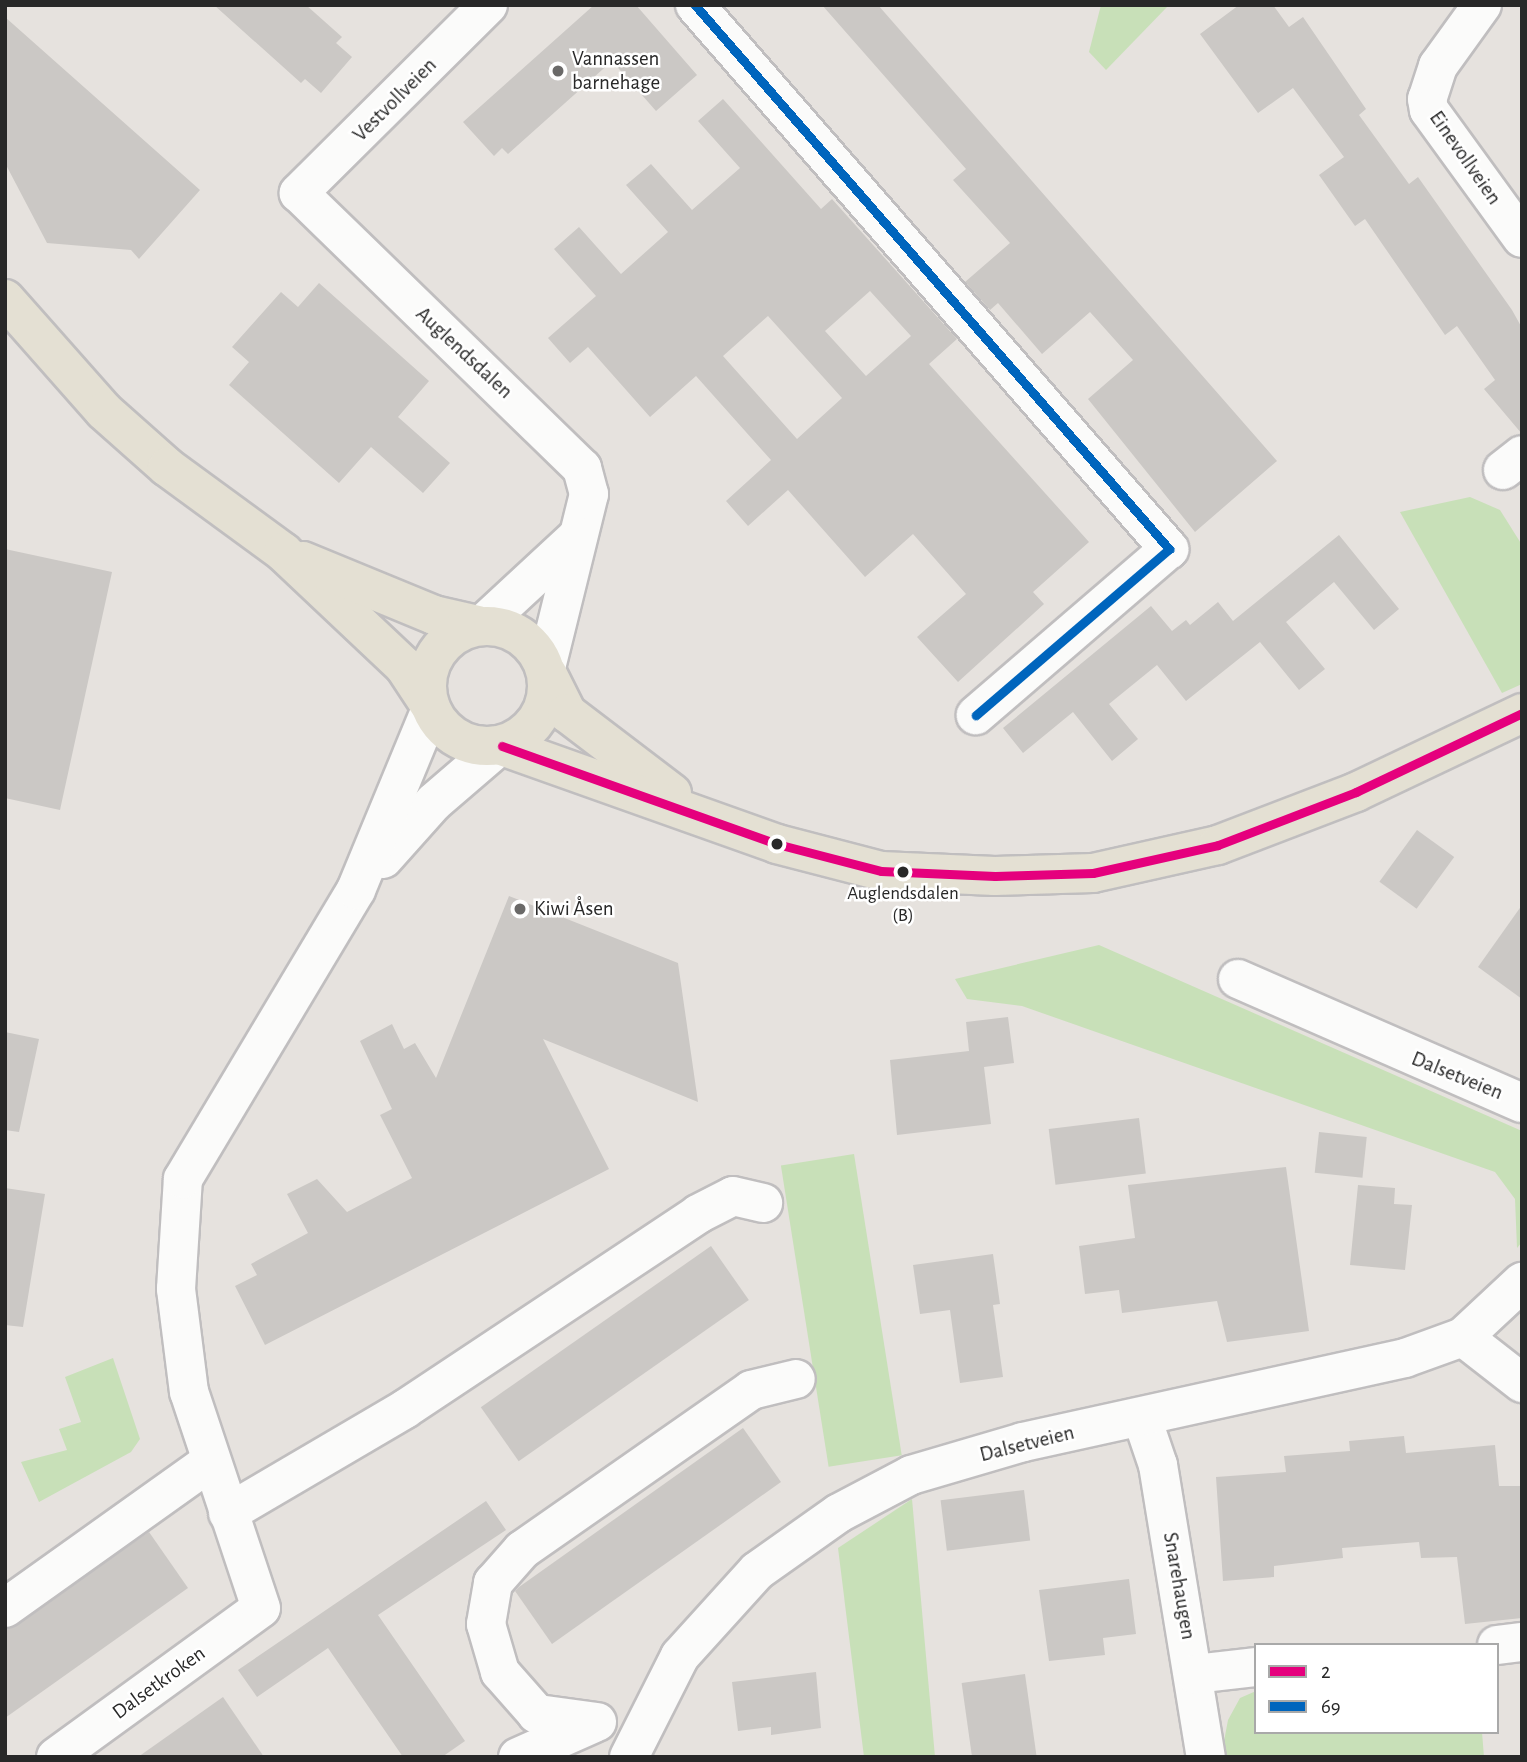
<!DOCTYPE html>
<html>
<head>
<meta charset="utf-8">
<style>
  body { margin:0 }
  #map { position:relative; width:1527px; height:1762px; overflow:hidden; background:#e6e2de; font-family:"Alegreya Sans",sans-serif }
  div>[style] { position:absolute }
  .green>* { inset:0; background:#c8e0b8; transform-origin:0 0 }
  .building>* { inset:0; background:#cbc8c5; transform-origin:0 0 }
  .roads { filter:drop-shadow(2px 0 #c0bebf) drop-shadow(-2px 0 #c0bebf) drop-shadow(0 2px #c0bebf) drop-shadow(0 -2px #c0bebf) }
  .minor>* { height:38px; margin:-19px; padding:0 19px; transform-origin:19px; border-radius:19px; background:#fbfbfa }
  .major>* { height:38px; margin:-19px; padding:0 19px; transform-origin:19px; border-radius:19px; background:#e4e0d3 }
  .major>.ring { margin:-19px; padding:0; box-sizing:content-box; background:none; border:38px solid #e4e0d3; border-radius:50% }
  .bus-1>* { height:9px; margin:-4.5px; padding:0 4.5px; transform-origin:4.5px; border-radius:4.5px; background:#e5007d }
  .bus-2>* { height:9px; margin:-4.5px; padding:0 4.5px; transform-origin:4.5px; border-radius:4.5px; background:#0065bd }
  .dots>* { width:19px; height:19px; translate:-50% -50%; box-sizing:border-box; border:4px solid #fff; border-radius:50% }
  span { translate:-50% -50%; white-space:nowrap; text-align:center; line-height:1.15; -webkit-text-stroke:5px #fff; paint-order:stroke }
  .bus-label { font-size:19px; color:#282828 }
  .poi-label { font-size:21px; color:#282828 }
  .left { translate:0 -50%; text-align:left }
  .street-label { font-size:21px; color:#282828 }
  .frame { position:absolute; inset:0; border:7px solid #282828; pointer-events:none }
  .legend { position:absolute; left:1254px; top:1643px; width:245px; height:91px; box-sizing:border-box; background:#fff; border:2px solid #a9a9a9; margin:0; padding:9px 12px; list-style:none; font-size:21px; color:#282828 }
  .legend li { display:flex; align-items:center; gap:14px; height:35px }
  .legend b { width:35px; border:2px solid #a9a9a9 }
</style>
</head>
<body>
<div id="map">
  <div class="green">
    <i style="clip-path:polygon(1101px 5px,1169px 5px,1106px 70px,1089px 52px)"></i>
    <i style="clip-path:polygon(1470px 497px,1500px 510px,1522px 545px,1522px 684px,1502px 693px,1400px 512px)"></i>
    <i style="clip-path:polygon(1099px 945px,1522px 1131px,1522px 1242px,1517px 1248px,1515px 1199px,1495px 1172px,1022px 1006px,967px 999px,955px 979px)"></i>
    <i style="left:854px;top:1154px;width:305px;height:74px;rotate:81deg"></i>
    <i style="clip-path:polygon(113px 1358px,140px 1439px,131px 1452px,39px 1502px,21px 1462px,67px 1450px,59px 1429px,81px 1422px,65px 1377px)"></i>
    <i style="clip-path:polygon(912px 1499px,935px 1757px,864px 1757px,838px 1548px)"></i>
    <i style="clip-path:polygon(1256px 1691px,1256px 1732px,1482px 1732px,1484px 1757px,1221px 1757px,1228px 1720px,1240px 1698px)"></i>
  </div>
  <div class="building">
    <i style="clip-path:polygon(214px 5px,306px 5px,342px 37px,336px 43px,352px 57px,321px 93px,305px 79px,301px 83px)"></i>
    <i style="clip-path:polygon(594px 5px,636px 5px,697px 75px,656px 111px,612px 61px,508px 154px,502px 148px,494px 156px,463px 122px)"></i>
    <i style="clip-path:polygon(822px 5px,878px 5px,1277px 461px,1195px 532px,1088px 399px,1133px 360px,1090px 312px,1042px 354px,998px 303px,990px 310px,965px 282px,1010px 243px,953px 180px,966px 169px)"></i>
    <i style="clip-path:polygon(1239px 5px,1273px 5px,1289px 27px,1303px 17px,1366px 109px,1359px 115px,1409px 184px,1418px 177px,1512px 310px,1522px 328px,1522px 434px,1484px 389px,1495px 380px,1457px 326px,1445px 335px,1365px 219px,1355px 226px,1319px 175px,1344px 157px,1293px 88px,1258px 113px,1200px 34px)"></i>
    <i style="clip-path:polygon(5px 17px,200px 190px,139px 259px,131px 250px,47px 243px,5px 163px)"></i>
    <i style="clip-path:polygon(evenodd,723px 99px,821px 209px,832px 199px,957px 339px,929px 364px,1089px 542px,1033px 592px,1044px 604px,958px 682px,917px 637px,966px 594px,913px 534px,865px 577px,788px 490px,748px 526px,726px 501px,771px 460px,696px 376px,650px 417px,588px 347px,570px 363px,548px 338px,596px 296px,554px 249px,579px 227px,621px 274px,668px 232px,626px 185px,651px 164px,692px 210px,740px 168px,698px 121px,723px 99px,870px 291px,911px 336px,866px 376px,825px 331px,870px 291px,723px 99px,768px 316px,842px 398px,797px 439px,723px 356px,768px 316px)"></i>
    <i style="clip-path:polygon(319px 283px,429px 381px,398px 417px,450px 463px,423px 493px,371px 447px,339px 483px,229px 385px,249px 362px,232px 347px,281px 292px,298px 307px)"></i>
    <i style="clip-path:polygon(1339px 535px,1399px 609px,1374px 630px,1334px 582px,1286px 622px,1325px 669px,1299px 690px,1260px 642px,1186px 701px,1157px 665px,1109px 704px,1138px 739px,1112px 761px,1073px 712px,1023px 753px,1003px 728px,1151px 606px,1172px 631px,1186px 620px,1190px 625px,1218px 602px,1233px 621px)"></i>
    <i style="clip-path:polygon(5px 549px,112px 572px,60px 810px,5px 798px)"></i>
    <i style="left:1417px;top:830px;width:46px;height:64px;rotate:36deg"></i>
    <i style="clip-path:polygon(509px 896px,678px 963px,698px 1102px,543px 1039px,609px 1169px,265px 1345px,235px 1286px,257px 1275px,251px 1264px,308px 1233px,287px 1194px,317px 1179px,347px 1212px,412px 1178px,380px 1115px,392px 1109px,360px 1041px,392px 1024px,404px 1049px,415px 1043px,436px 1078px)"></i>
    <i style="clip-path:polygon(1522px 905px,1522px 999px,1478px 967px)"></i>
    <i style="clip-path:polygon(1008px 1017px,1014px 1063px,984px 1067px,991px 1124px,897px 1135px,890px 1060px,969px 1051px,966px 1022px)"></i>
    <i style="clip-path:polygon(5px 1032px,39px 1039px,19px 1132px,5px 1130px)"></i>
    <i style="left:1139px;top:1118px;width:56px;height:91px;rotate:83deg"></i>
    <i style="left:1319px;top:1132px;width:48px;height:41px;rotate:6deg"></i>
    <i style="clip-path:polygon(1286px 1167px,1309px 1331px,1227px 1342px,1217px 1301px,1122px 1313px,1119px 1290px,1085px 1294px,1079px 1246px,1135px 1238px,1128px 1185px)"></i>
    <i style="clip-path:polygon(1358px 1185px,1395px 1188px,1394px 1204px,1412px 1205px,1405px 1270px,1350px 1265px)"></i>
    <i style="clip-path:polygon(5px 1188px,45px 1194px,23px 1327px,5px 1325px)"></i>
    <i style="left:711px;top:1246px;width:66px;height:281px;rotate:55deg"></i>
    <i style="clip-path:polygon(993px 1254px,1000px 1304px,993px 1305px,1003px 1377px,960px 1383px,950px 1310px,920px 1314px,913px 1265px)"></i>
    <i style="clip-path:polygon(743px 1428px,781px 1482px,552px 1644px,515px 1591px,519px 1587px)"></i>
    <i style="clip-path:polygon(1404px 1436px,1406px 1453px,1495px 1445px,1499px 1486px,1522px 1486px,1522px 1618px,1465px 1624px,1457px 1557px,1421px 1558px,1419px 1542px,1342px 1548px,1343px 1558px,1274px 1566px,1274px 1577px,1223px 1581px,1216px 1477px,1286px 1472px,1284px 1456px,1350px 1451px,1349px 1441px)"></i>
    <i style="left:1024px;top:1490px;width:51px;height:84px;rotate:83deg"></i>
    <i style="clip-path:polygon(486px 1501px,506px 1530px,378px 1615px,465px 1741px,442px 1757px,403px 1757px,328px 1648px,257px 1697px,238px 1670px)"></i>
    <i style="clip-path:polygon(149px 1532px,188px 1588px,5px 1718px,5px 1630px)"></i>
    <i style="clip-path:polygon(1129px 1579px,1136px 1634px,1103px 1638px,1105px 1655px,1049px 1661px,1039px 1590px)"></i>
    <i style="clip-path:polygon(816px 1672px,821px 1728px,771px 1735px,771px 1727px,738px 1731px,732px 1682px)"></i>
    <i style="left:1025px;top:1674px;width:84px;height:64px;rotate:82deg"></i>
    <i style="clip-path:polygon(223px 1697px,264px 1757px,138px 1757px)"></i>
  </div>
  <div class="roads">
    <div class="minor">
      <i style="left:488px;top:5px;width:267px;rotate:135.2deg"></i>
      <i style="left:299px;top:193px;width:395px;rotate:44.2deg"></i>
      <i style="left:582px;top:468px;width:27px;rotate:75deg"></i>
      <i style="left:589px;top:494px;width:179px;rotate:103.9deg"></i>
      <i style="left:695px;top:5px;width:722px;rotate:48.93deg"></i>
      <i style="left:1169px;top:549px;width:255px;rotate:139.3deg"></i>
      <i style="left:1482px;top:5px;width:75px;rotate:125.8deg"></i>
      <i style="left:1438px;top:66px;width:35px;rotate:108deg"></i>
      <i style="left:1427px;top:99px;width:11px;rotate:80deg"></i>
      <i style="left:1429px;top:110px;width:158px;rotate:54deg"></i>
      <i style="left:1503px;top:470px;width:24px;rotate:-38deg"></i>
      <i style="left:482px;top:625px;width:131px;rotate:-42.8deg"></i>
      <i style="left:383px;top:859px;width:76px;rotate:-48.2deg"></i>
      <i style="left:434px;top:802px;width:84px;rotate:-40.7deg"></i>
      <i style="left:1238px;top:979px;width:310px;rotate:23.6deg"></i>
      <i style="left:1463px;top:1337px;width:75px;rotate:37.9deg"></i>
      <i style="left:1142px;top:1418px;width:50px;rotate:71.2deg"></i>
      <i style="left:1158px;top:1465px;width:296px;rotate:80.7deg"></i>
      <i style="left:228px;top:1513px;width:205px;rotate:-30.4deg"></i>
      <i style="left:405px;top:1409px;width:352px;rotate:-33.6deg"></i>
      <i style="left:698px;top:1214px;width:39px;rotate:-27deg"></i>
      <i style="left:733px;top:1196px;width:31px;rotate:13deg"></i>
      <i style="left:5px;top:1608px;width:252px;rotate:-35.5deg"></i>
      <i style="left:1497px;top:1645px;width:25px;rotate:-7deg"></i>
      <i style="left:1195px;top:1674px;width:61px;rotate:-6.5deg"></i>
      <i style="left:597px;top:1722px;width:61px;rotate:-172.4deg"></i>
      <i style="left:537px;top:1714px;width:56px;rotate:-131.4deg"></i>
      <i style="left:500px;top:1672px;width:50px;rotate:-106.3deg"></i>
      <i style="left:486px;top:1624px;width:42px;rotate:-80.3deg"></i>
      <i style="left:493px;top:1583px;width:44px;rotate:-48.7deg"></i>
      <i style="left:522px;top:1550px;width:279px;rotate:-34.9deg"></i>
      <i style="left:751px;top:1390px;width:46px;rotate:-13.7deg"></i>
      <i style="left:56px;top:1757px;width:253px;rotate:-36deg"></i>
      <i style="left:261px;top:1608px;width:228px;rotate:-108.4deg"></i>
      <i style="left:189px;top:1392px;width:104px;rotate:-97.2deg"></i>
      <i style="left:176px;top:1289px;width:110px;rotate:-86.4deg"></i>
      <i style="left:183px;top:1179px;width:337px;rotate:-59.1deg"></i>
      <i style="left:356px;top:890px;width:196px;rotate:-67.5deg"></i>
      <i style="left:518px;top:1757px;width:81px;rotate:-24deg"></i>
      <i style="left:629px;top:1757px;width:113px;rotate:-63.2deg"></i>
      <i style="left:680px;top:1656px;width:115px;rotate:-47.8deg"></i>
      <i style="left:757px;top:1571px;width:100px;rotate:-35.3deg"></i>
      <i style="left:839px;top:1513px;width:81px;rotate:-27.8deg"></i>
      <i style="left:911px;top:1475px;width:117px;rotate:-16.4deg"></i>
      <i style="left:1023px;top:1442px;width:391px;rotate:-12.4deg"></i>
      <i style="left:1405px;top:1358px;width:62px;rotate:-19.9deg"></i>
      <i style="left:1463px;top:1337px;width:81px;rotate:-43deg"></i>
    </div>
    <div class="major">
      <i style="left:5px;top:299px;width:149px;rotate:48.5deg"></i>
      <i style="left:104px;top:411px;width:84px;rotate:41.6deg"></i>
      <i style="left:167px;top:467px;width:144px;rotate:36.2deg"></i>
      <i style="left:283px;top:552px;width:166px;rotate:43.3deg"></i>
      <i style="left:404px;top:666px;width:45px;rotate:56.7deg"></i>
      <i style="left:303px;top:561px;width:142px;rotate:22.4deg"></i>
      <i style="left:434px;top:615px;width:45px;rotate:12.8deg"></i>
      <i class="ring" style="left:427px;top:626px;width:82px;height:82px"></i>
      <i style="left:547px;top:673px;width:45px;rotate:63.4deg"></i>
      <i style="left:567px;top:713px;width:132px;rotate:37.3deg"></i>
      <i style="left:502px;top:746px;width:292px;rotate:19.6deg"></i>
      <i style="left:777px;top:844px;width:107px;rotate:14.6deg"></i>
      <i style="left:881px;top:871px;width:114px;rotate:2.5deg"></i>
      <i style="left:995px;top:876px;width:98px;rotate:-1.8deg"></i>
      <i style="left:1093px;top:873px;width:128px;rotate:-12.6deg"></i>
      <i style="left:1218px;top:845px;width:148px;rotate:-21deg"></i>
      <i style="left:1356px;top:792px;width:184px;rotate:-25.4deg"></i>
    </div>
  </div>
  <div class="bus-1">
    <i style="left:502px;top:746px;width:292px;rotate:19.6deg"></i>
    <i style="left:777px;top:844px;width:107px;rotate:14.6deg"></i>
    <i style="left:881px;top:871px;width:114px;rotate:2.5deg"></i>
    <i style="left:995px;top:876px;width:98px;rotate:-1.8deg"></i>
    <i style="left:1093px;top:873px;width:128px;rotate:-12.6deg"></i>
    <i style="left:1218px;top:845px;width:148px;rotate:-21deg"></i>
    <i style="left:1356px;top:792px;width:184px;rotate:-25.4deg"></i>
  </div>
  <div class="bus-2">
    <i style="left:695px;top:5px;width:722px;rotate:48.93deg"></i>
    <i style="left:1169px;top:549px;width:255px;rotate:139.3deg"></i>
  </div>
  <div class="dots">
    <i style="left:558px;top:71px;background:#6a6968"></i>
    <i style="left:777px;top:844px;background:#282828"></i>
    <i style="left:903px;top:872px;background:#282828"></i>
    <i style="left:520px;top:909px;background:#6a6968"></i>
  </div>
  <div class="bus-label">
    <span style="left:903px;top:905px">Auglendsdalen<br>(B)</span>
  </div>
  <div class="poi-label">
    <span class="left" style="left:572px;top:71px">Vannassen<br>barnehage</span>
    <span class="left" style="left:534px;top:909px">Kiwi Åsen</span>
  </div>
  <div class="street-label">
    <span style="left:395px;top:100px;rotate:-45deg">Vestvollveien</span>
    <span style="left:1465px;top:158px;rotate:55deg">Einevollveien</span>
    <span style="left:464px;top:353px;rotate:43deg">Auglendsdalen</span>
    <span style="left:1457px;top:1076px;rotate:22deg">Dalsetveien</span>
    <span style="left:1027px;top:1444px;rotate:-14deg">Dalsetveien</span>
    <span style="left:1179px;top:1586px;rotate:80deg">Snarehaugen</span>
    <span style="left:159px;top:1683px;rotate:-36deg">Dalsetkroken</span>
  </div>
  <div class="frame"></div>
  <ul class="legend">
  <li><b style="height:9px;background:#e5007d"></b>2</li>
  <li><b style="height:9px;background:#0065bd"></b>69</li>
  </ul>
</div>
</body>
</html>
